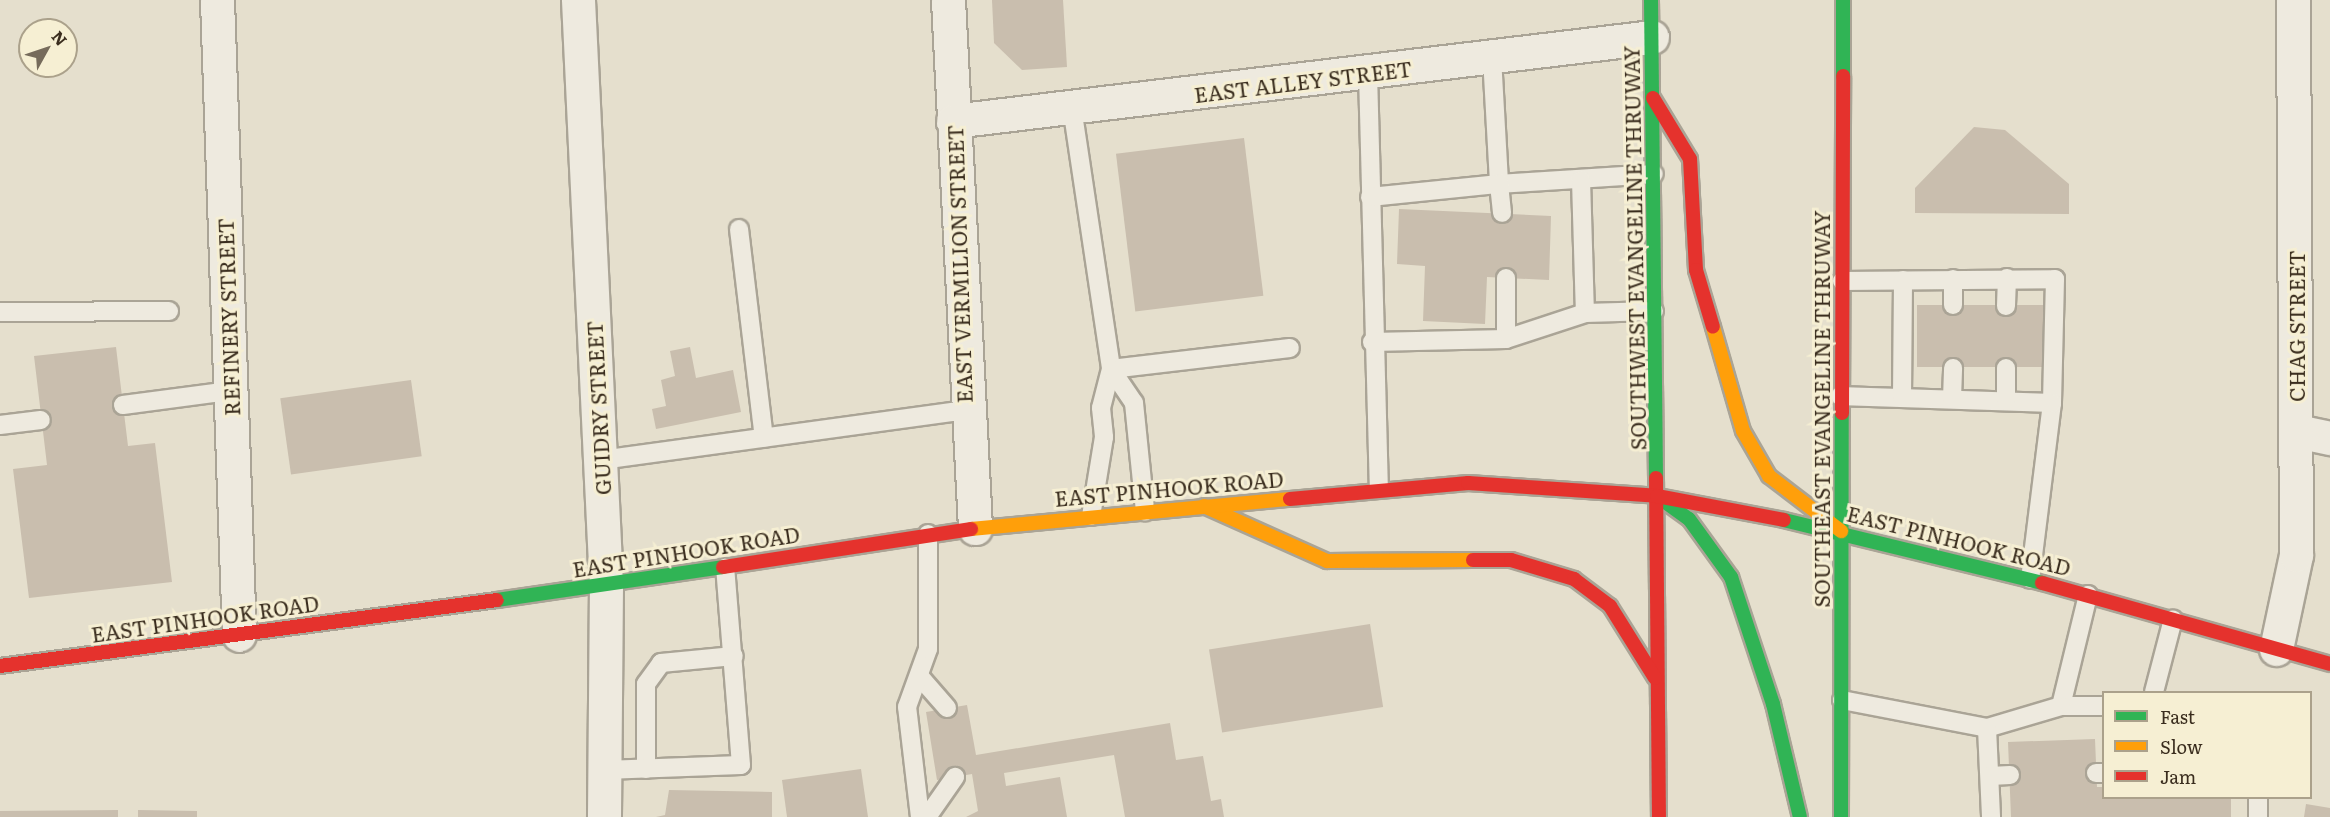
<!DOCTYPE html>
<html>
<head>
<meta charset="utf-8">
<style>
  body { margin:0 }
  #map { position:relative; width:2330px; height:817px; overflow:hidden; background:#e5dfcd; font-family:Literata,serif }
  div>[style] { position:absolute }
  .building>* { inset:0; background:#c9beae; transform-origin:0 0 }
  .roads { filter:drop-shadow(2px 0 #aaa496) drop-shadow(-2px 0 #aaa496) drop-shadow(0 2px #aaa496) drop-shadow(0 -2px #aaa496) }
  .lane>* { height:18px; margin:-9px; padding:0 9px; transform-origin:9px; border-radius:9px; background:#eeeadf }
  .street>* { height:33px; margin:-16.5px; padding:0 16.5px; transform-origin:16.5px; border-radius:16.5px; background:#eeeadf }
  .fast>* { height:14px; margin:-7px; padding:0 7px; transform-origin:7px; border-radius:7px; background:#30b455 }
  .slow>* { height:14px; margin:-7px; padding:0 7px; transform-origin:7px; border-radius:7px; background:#ff9f0a }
  .jam>* { height:14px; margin:-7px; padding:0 7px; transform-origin:7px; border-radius:7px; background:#e5322d }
  span { translate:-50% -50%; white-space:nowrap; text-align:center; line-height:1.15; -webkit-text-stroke:6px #f6efd3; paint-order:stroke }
  .street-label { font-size:21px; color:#3a2d1e }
  .legend { position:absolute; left:2102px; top:691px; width:210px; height:108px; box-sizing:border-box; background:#f6efd3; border:2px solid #aba18b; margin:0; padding:8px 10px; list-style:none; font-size:18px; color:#3a2d1e }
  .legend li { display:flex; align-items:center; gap:12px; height:30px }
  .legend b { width:30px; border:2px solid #aba18b }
  .north { position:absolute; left:18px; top:18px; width:60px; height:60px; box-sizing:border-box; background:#f6efd3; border:2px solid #aba18b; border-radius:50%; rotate:50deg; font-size:16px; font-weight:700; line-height:24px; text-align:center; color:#3a2d1e }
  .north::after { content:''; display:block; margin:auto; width:21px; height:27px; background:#766b5b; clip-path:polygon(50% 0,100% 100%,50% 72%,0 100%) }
</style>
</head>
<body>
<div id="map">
  <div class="building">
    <i style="clip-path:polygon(992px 0,1063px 0,1067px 67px,1022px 70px,994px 43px)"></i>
    <i style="clip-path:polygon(1974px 127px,2005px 130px,2069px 184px,2069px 214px,1915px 213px,1915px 188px)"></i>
    <i style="left:1244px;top:138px;width:159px;height:129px;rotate:83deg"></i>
    <i style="clip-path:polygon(1399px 209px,1551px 216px,1549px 280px,1487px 277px,1485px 324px,1423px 321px,1425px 266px,1397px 264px)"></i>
    <i style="left:1917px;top:305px;width:127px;height:62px"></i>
    <i style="clip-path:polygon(116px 347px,128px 446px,155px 443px,172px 582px,29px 598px,13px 469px,47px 465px,34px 356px)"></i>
    <i style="clip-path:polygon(690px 347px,696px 378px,733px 370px,741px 412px,656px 429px,652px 409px,666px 406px,661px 380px,675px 376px,670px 351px)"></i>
    <i style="left:411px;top:380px;width:77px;height:132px;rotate:82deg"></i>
    <i style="left:1370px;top:624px;width:84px;height:163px;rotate:81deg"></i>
    <i style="clip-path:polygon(967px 705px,976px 755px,1170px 723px,1176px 760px,1203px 756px,1211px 801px,1221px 799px,1224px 817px,1125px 817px,1114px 755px,1004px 773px,1006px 786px,1060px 777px,1067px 817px,966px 817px,978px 811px,972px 774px,937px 780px,926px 712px)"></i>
    <i style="clip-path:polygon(2095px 739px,2097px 787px,2104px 787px,2104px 798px,2231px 798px,2231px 817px,2011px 817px,2008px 742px)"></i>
    <i style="clip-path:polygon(861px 769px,868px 817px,787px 817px,782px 780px)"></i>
    <i style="clip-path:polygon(669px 790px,772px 792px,772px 817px,656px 817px,665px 815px)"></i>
    <i style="clip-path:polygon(2306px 804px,2330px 808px,2330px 817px,2304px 817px)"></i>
    <i style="clip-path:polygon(118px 810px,118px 817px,0 817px,0 811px)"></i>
    <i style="clip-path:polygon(138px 810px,197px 811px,197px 817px,138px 817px)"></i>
  </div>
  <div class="roads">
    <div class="lane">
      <i style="left:1492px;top:57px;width:127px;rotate:86.8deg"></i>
      <i style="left:1499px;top:184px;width:155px;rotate:-3.7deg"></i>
      <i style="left:1368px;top:73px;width:415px;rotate:88.5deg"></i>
      <i style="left:1072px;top:107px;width:265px;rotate:81.5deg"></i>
      <i style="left:1111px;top:369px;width:40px;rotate:104.4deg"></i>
      <i style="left:1101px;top:408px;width:29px;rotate:84deg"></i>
      <i style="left:1104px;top:437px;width:80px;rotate:99.3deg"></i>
      <i style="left:1581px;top:180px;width:133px;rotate:88.3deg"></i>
      <i style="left:1370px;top:197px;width:130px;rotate:-5.8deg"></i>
      <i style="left:1499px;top:184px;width:29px;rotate:84deg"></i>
      <i style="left:739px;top:229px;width:210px;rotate:83.2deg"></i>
      <i style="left:1506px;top:278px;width:61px;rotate:90deg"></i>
      <i style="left:1842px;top:281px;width:213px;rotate:-0.5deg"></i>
      <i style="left:2055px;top:279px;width:124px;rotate:91.4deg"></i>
      <i style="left:2052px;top:403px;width:177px;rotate:97.1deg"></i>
      <i style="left:1953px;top:305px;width:26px;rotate:-90deg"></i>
      <i style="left:2006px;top:306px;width:28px;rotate:-88deg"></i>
      <i style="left:0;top:312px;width:169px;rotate:-0.3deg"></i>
      <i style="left:1372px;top:342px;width:134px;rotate:-1.3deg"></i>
      <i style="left:1506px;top:339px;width:83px;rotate:-18.2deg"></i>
      <i style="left:1585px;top:313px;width:69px;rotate:-1.7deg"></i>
      <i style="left:1111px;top:369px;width:180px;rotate:-6.7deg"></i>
      <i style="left:1111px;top:369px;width:41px;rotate:55.9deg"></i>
      <i style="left:1134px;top:403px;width:109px;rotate:84.2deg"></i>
      <i style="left:1840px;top:396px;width:212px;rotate:1.9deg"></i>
      <i style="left:1902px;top:397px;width:117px;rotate:-89.5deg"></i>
      <i style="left:1952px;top:399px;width:31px;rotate:-88deg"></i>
      <i style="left:2006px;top:401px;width:33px;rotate:-90deg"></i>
      <i style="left:123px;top:405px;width:108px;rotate:-7.5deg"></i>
      <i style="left:0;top:425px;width:41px;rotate:-7deg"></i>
      <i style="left:601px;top:460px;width:367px;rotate:-7.8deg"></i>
      <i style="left:2088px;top:595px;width:114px;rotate:103.7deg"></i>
      <i style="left:2061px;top:706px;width:43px"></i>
      <i style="left:920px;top:677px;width:41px;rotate:48.9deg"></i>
      <i style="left:2154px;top:692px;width:75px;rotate:-75.4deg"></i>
      <i style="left:1842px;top:700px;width:148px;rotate:10.9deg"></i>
      <i style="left:1987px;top:728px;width:77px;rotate:-16.6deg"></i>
      <i style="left:1987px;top:728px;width:89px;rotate:87.4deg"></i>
      <i style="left:646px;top:769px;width:85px;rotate:-90deg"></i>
      <i style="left:646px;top:684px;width:26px;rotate:-54deg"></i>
      <i style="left:661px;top:663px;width:73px;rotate:-5.5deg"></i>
      <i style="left:604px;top:770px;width:137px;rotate:-2.1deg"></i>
      <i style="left:741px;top:765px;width:198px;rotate:-94.6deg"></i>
      <i style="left:2096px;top:773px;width:8px"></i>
      <i style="left:1990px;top:776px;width:20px;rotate:-3deg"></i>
      <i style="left:2258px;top:798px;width:19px;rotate:90deg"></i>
      <i style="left:920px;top:817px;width:111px;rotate:-96.7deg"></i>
      <i style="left:907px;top:707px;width:62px;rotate:-70.1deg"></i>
      <i style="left:928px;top:649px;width:115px;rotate:-90deg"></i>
      <i style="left:927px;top:817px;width:49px;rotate:-55deg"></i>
    </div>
    <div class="street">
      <i style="left:217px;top:0;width:635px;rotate:88.02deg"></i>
      <i style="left:578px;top:0;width:586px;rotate:87.26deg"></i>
      <i style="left:606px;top:585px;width:232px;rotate:90.5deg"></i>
      <i style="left:948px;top:0;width:529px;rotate:87.07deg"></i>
      <i style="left:953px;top:121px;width:704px;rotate:-6.85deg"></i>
      <i style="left:2297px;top:431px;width:34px;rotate:12deg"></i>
      <i style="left:2276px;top:649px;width:96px;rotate:-78deg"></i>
      <i style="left:2296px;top:555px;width:555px;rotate:-90.31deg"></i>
    </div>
    <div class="fast">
      <i style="left:1651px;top:0;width:478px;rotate:89.4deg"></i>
      <i style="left:1843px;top:76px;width:76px;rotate:-90deg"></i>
      <i style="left:1657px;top:496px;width:39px;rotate:36deg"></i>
      <i style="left:1689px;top:519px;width:72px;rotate:54.1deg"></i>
      <i style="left:1731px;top:577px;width:134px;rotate:71.7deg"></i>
      <i style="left:1773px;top:704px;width:116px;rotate:76.6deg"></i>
      <i style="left:1784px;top:520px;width:266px;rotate:13.7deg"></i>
      <i style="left:497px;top:600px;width:228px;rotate:-8.3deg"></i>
      <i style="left:1841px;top:817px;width:404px;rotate:-89.9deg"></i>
    </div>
    <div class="slow">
      <i style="left:1713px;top:327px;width:108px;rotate:73.9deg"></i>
      <i style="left:1743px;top:431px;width:52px;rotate:60deg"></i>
      <i style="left:1769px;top:476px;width:91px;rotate:37.4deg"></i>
      <i style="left:1204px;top:506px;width:135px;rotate:24.1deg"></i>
      <i style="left:1327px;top:561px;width:146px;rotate:-0.4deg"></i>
      <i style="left:971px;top:529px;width:320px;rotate:-5.4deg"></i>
    </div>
    <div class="jam">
      <i style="left:1653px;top:98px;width:71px;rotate:58.8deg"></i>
      <i style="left:1690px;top:159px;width:111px;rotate:86.9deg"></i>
      <i style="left:1696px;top:270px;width:59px;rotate:73.4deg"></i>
      <i style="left:1842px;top:413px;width:337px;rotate:-89.8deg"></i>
      <i style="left:1656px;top:478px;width:339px;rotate:89.5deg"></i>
      <i style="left:1290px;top:499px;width:179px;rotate:-5.1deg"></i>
      <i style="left:1468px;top:483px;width:189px;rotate:3.9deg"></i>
      <i style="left:1657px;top:496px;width:129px;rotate:10.7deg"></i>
      <i style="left:1473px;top:560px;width:38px"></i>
      <i style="left:1511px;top:560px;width:66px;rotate:16.8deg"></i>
      <i style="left:1574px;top:579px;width:45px;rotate:36.9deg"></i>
      <i style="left:1610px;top:606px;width:85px;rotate:58deg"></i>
      <i style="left:723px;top:567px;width:251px;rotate:-8.7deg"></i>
      <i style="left:2042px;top:583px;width:299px;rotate:15.7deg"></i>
      <i style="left:0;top:666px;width:501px;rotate:-7.56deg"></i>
    </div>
  </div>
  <div class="street-label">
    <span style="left:1303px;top:81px;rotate:-7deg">EAST ALLEY STREET</span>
    <span style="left:1634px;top:248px;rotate:-91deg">SOUTHWEST EVANGELINE THRUWAY</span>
    <span style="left:959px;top:264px;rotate:-92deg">EAST VERMILION STREET</span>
    <span style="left:228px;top:317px;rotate:-92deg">REFINERY STREET</span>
    <span style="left:2296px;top:326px;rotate:-90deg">CHAG STREET</span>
    <span style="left:598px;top:408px;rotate:-93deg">GUIDRY STREET</span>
    <span style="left:1821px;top:409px;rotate:-90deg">SOUTHEAST EVANGELINE THRUWAY</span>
    <span style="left:1169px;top:488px;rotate:-5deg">EAST PINHOOK ROAD</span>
    <span style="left:1959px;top:540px;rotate:14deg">EAST PINHOOK ROAD</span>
    <span style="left:686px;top:551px;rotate:-9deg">EAST PINHOOK ROAD</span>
    <span style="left:205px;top:618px;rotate:-8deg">EAST PINHOOK ROAD</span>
  </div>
  <ul class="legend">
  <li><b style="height:8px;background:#30b455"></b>Fast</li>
  <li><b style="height:8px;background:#ff9f0a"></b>Slow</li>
  <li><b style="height:8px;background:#e5322d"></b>Jam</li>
  </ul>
  <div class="north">N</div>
</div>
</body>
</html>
